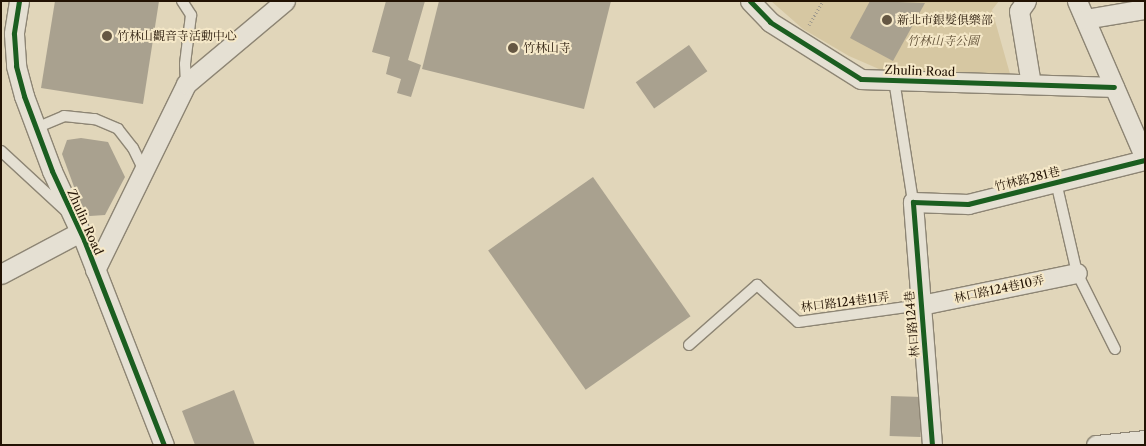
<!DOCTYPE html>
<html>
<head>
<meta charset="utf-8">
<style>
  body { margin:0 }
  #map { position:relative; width:1146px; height:446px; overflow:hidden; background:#e1d6ba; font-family:"Libre Caslon Text","Noto Serif TC",serif }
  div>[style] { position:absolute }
  .green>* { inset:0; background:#d6c7a2 }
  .building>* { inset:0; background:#a9a18f; transform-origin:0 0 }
  .path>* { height:3px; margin-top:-1.5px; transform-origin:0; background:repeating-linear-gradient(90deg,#a09a8e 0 1px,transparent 0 3.5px) }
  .roads { filter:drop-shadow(1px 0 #8d8574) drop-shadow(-1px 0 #8d8574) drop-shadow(0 1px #8d8574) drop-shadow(0 -1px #8d8574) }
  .service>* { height:10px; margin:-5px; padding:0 5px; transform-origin:5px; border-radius:5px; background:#e5e0d3 }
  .minor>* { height:19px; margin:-9.5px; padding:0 9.5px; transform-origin:9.5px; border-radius:9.5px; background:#e5e0d3 }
  .cycleway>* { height:5px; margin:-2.5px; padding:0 2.5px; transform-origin:2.5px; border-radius:2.5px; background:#1b5e20 }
  .dots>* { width:14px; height:14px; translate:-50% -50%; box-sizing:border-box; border:2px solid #f5e8c8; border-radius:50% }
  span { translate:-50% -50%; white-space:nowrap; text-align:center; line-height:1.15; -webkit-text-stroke:4px #f5e8c8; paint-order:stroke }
  .poi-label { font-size:12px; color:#221203 }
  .left { translate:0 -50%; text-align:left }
  .park-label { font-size:12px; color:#5e4d34; font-style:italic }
  .street-label { font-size:12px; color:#221203 }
  .frame { position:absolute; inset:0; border:2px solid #221203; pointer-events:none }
</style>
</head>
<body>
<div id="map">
  <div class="green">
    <i style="clip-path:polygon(771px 1px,999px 1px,992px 10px,1012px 81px,895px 76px,849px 56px,803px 29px)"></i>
  </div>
  <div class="building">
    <i style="clip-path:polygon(55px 1px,159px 1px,143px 104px,41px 88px)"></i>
    <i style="clip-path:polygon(386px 1px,425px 1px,408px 60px,421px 65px,411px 97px,397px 93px,401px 79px,386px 74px,390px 57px,372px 52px)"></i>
    <i style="clip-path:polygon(439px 1px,611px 1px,584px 109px,422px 69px)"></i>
    <i style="clip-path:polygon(870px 1px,925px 3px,893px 61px,850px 38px)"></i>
    <i style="left:689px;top:45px;width:32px;height:65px;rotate:55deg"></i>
    <i style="clip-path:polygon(81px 138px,108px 142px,125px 177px,105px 215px,90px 216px,84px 214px,62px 154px,67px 140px)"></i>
    <i style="left:593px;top:177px;width:170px;height:128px;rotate:55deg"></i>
    <i style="clip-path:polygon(234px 390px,255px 445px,195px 445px,182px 411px)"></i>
    <i style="left:891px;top:396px;width:31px;height:40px;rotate:2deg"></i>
  </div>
  <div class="path">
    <i style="left:809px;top:25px;width:28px;rotate:-60deg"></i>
  </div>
  <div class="roads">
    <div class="service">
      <i style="left:182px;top:1px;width:17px;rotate:57deg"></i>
      <i style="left:191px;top:15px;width:49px;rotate:97deg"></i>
      <i style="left:185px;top:64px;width:20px;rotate:87deg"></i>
      <i style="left:894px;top:80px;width:123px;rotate:81.1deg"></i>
      <i style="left:36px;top:128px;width:30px;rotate:-23deg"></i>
      <i style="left:64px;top:116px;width:31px;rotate:6deg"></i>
      <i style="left:95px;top:119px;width:25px;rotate:23deg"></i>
      <i style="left:118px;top:129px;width:24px;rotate:52deg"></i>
      <i style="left:133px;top:148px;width:25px;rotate:64deg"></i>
      <i style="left:1px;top:151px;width:87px;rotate:42.7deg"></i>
      <i style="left:1056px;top:182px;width:93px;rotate:77deg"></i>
      <i style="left:1077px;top:273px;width:85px;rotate:63.4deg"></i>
      <i style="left:689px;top:345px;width:91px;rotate:-41.4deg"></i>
      <i style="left:757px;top:285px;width:55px;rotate:42.1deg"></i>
      <i style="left:798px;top:322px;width:124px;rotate:-7.9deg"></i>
    </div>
    <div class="minor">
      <i style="left:19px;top:1px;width:33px;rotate:99deg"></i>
      <i style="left:14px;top:34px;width:32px;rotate:86deg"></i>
      <i style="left:16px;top:66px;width:31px;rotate:75deg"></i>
      <i style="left:24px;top:96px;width:80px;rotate:69.5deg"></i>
      <i style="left:52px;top:171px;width:76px;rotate:65.1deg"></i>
      <i style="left:84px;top:240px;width:220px;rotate:68.7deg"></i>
      <i style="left:750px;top:1px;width:29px;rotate:46deg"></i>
      <i style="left:770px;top:22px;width:107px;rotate:32.1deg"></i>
      <i style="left:861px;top:79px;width:253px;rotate:1.8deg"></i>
      <i style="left:1026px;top:1px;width:12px;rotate:125deg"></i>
      <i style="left:1019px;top:11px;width:74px;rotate:80.7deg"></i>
      <i style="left:1077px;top:1px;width:171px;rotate:66.6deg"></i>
      <i style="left:1085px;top:19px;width:61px;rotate:-9.5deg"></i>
      <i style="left:95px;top:270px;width:207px;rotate:-63.9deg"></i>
      <i style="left:186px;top:84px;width:129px;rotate:-40deg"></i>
      <i style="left:1px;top:274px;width:89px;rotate:-28deg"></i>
      <i style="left:921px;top:305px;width:159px;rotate:-11.6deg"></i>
      <i style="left:932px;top:445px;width:244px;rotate:-94.5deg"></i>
      <i style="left:913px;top:202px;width:55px;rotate:2.1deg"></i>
      <i style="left:968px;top:204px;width:182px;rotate:-14deg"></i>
      <i style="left:1096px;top:445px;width:49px;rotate:-5.8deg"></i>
    </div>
  </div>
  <div class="cycleway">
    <i style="left:19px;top:1px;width:33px;rotate:99deg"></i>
    <i style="left:14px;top:34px;width:32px;rotate:86deg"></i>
    <i style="left:16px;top:66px;width:31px;rotate:75deg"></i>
    <i style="left:24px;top:96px;width:80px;rotate:69.5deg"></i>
    <i style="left:52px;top:171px;width:76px;rotate:65.1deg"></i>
    <i style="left:84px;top:240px;width:220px;rotate:68.7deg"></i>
    <i style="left:750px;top:1px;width:29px;rotate:46deg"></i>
    <i style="left:770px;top:22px;width:107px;rotate:32.1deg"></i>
    <i style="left:861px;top:79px;width:253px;rotate:1.8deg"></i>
    <i style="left:932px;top:445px;width:244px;rotate:-94.5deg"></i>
    <i style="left:913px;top:202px;width:55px;rotate:2.1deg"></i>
    <i style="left:968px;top:204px;width:182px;rotate:-14deg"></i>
  </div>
  <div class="dots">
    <i style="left:887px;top:20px;background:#655743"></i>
    <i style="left:107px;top:36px;background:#655743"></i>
    <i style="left:513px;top:48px;background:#655743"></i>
  </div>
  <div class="poi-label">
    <span class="left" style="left:897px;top:20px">新北市銀髮俱樂部</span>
    <span class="left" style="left:117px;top:36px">竹林山觀音寺活動中心</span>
    <span class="left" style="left:523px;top:48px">竹林山寺</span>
  </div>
  <div class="park-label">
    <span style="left:943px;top:41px">竹林山寺公園</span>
  </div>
  <div class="street-label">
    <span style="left:920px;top:71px;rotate:2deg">Zhulin Road</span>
    <span style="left:1027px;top:179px;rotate:-14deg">竹林路281巷</span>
    <span style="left:85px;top:222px;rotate:66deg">Zhulin Road</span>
    <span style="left:999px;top:289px;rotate:-12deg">林口路124巷10弄</span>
    <span style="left:845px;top:302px;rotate:-7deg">林口路124巷11弄</span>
    <span style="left:912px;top:324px;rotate:-95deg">林口路124巷</span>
  </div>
  <div class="frame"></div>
</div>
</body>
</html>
